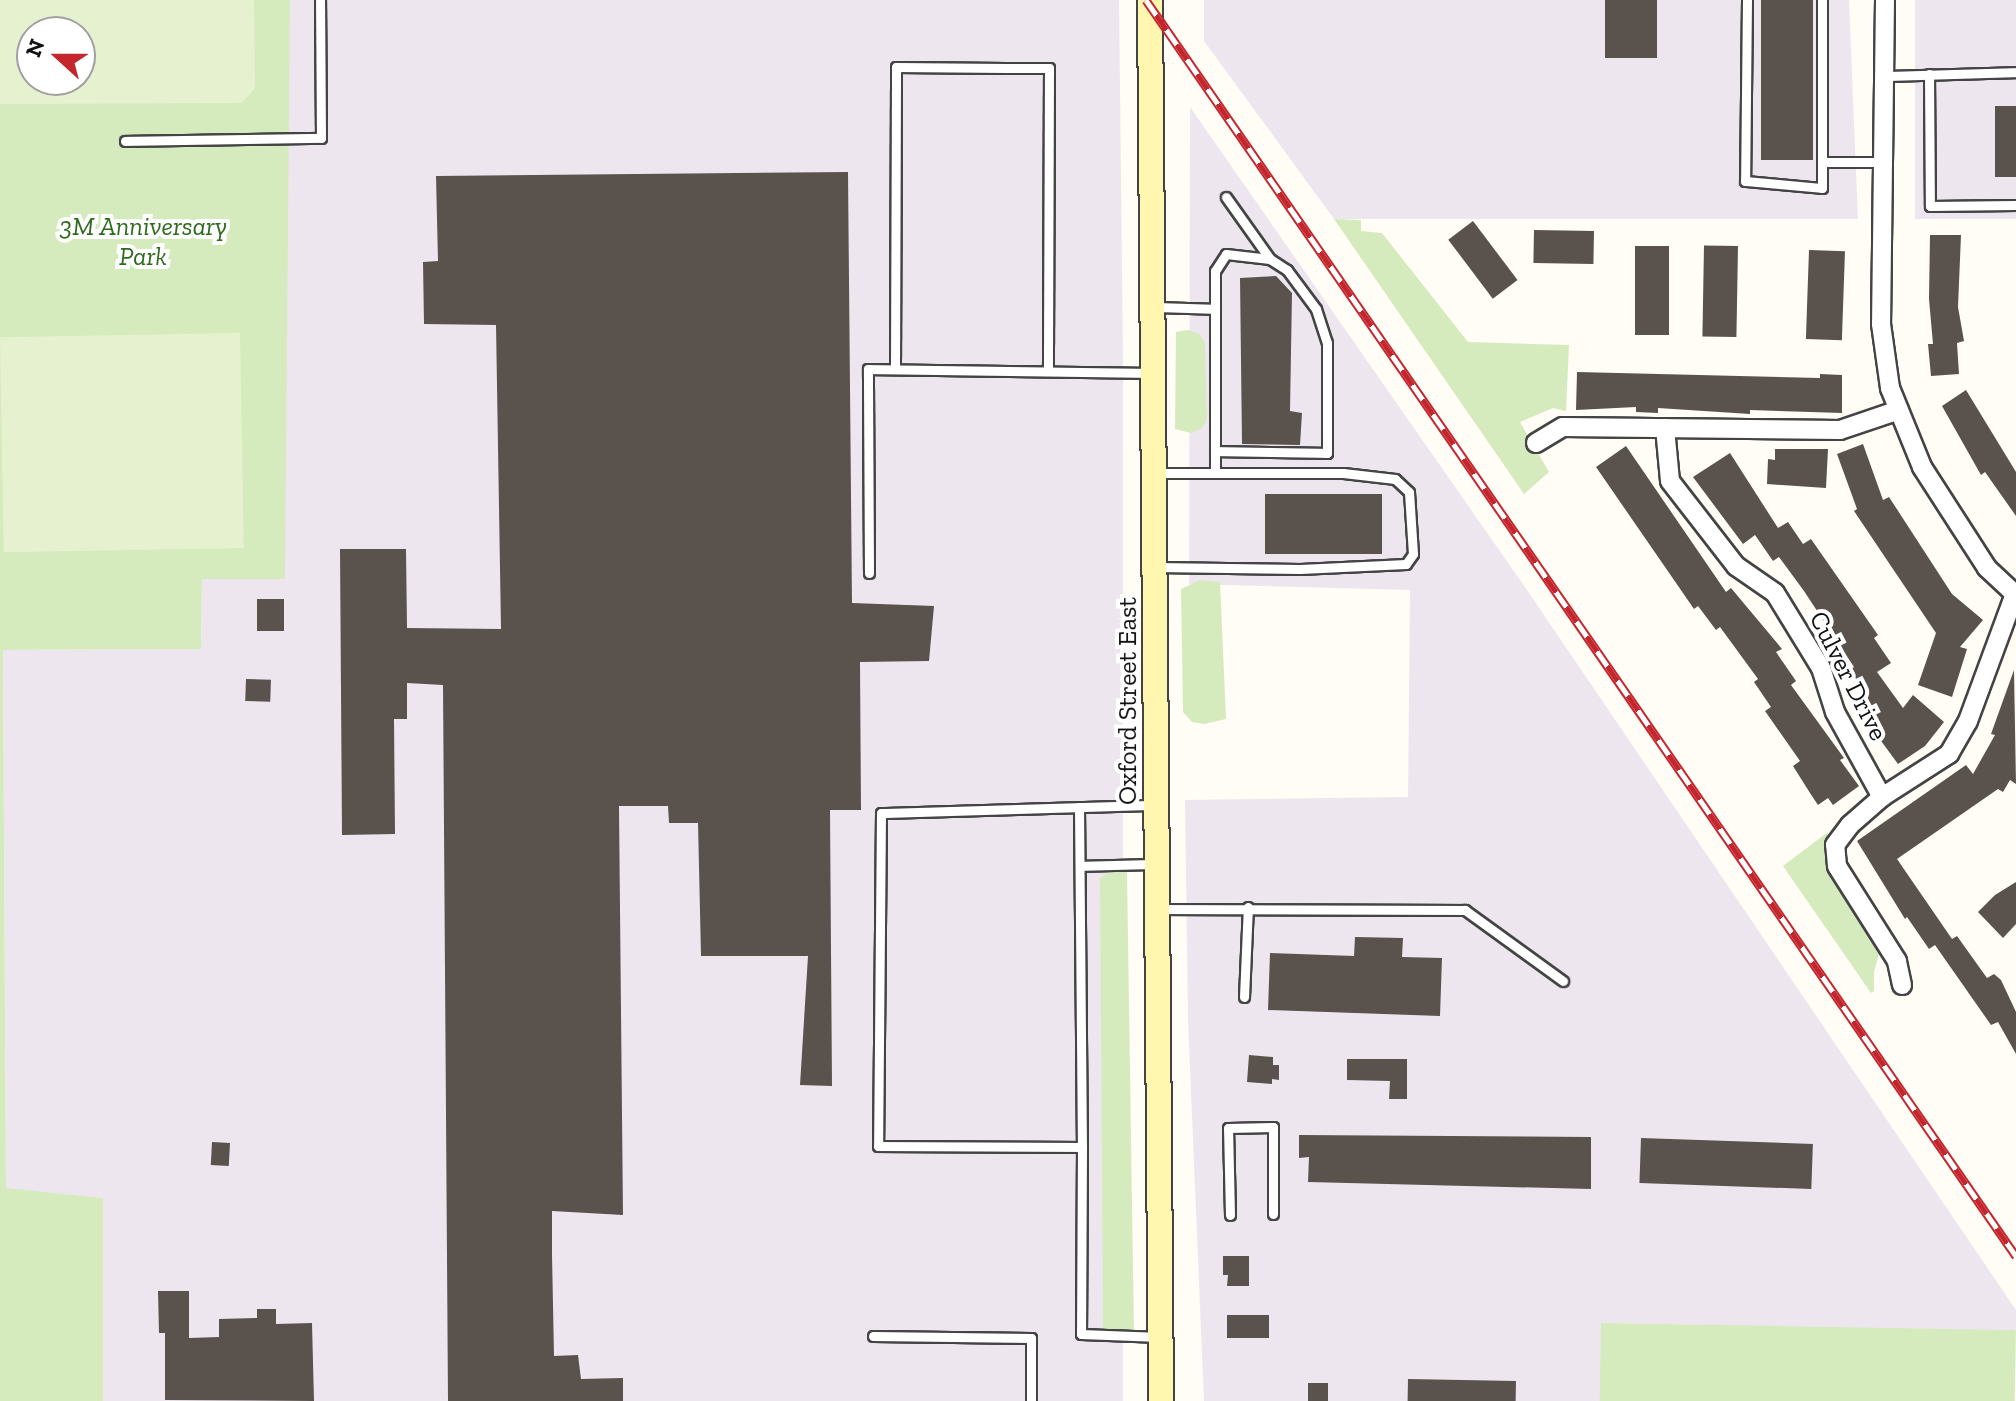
<!DOCTYPE html>
<html>
<head>
<meta charset="utf-8">
<style>
  body { margin:0 }
  #map { position:relative; width:2016px; height:1401px; overflow:hidden; background:#fffdf5; font-family:"Zilla Slab",serif }
  div>[style] { position:absolute }
  .industrial>* { inset:0; background:#eee6ef; transform-origin:0 0 }
  .green>* { inset:0; background:#d5ebbd; transform-origin:0 0 }
  .pitch>* { inset:0; background:#e6f2cf; transform-origin:0 0 }
  .building>* { inset:0; background:#5a524d; transform-origin:0 0 }
  .roads { filter:drop-shadow(2px 0 #444) drop-shadow(-2px 0 #444) drop-shadow(0 2px #444) drop-shadow(0 -2px #444) }
  .service>* { height:9px; margin:-4.5px; padding:0 4.5px; transform-origin:4.5px; border-radius:4.5px; background:#fff }
  .minor>* { height:18px; margin:-9px; padding:0 9px; transform-origin:9px; border-radius:9px; background:#fff }
  .secondary>* { height:24px; margin:-12px; padding:0 12px; transform-origin:12px; border-radius:12px; background:#fff6b0 }
  .rail>* { height:9px; margin-top:-4.5px; transform-origin:0; background:repeating-linear-gradient(90deg,#fff 0 18px,#c4262e 0 36px); box-sizing:border-box; border-block:2px solid #c4262e }
  span { translate:-50% -50%; white-space:nowrap; text-align:center; line-height:1.15; -webkit-text-stroke:8px #fff; paint-order:stroke }
  .park-label { font-size:26px; color:#2f6b1f; font-style:italic }
  .street-label { font-size:26px; color:#111 }
  .north { position:absolute; left:16px; top:16px; width:80px; height:80px; box-sizing:border-box; background:#fff; border:2px solid #a0a0a0; border-radius:50%; rotate:291deg; font-size:22px; font-weight:700; line-height:32px; text-align:center; color:#111 }
  .north::after { content:''; display:block; margin:auto; width:28px; height:36px; background:#c4262e; clip-path:polygon(50% 0,100% 100%,50% 72%,0 100%) }
</style>
</head>
<body>
<div id="map">
  <div class="industrial">
    <i style="clip-path:polygon(281px 0,1119px 0,1123px 357px,1123px 1401px,103px 1401px,103px 1198px,6px 1189px,3px 650px,201px 649px,202px 579px,285px 578px)"></i>
    <i style="clip-path:polygon(1204px 0,1849px 0,1858px 219px,1334px 219px,1204px 41px)"></i>
    <i style="left:1915px;top:0;width:101px;height:219px"></i>
    <i style="clip-path:polygon(1190px 107px,1527px 590px,2016px 1310px,2016px 1332px,1601px 1323px,1607px 1401px,1204px 1401px,1188px 1021px,1185px 800px,1408px 797px,1410px 590px,1189px 584px)"></i>
  </div>
  <div class="green">
    <i style="clip-path:polygon(evenodd,0 0,290px 0,285px 579px,202px 579px,201px 649px,3px 650px,6px 1188px,103px 1198px,103px 1401px,0 1401px,0 0,32px 32px,80px 32px,80px 80px,32px 80px,32px 32px)"></i>
    <i style="clip-path:polygon(1334px 219px,1361px 220px,1361px 231px,1382px 233px,1468px 342px,1569px 345px,1566px 411px,1553px 408px,1520px 422px,1549px 472px,1524px 494px)"></i>
    <i style="clip-path:polygon(1188px 330px,1200px 334px,1205px 343px,1207px 419px,1202px 428px,1191px 433px,1175px 429px,1176px 332px)"></i>
    <i style="clip-path:polygon(1200px 580px,1220px 582px,1226px 719px,1204px 724px,1192px 722px,1183px 712px,1181px 589px)"></i>
    <i style="clip-path:polygon(1828px 832px,1824px 851px,1829px 871px,1880px 951px,1874px 972px,1874px 991px,1871px 993px,1783px 866px)"></i>
    <i style="clip-path:polygon(1112px 871px,1127px 872px,1134px 1333px,1103px 1334px,1100px 878px)"></i>
    <i style="left:1601px;top:1323px;width:415px;height:78px;rotate:1deg"></i>
  </div>
  <div class="pitch">
    <i style="clip-path:polygon(evenodd,0 0,254px 0,255px 88px,242px 103px,0 104px,0 0,80px 32px,80px 80px,32px 80px,32px 32px,80px 32px)"></i>
    <i style="left:240px;top:333px;width:215px;height:240px;rotate:89deg"></i>
  </div>
  <div class="building">
    <i style="left:1605px;top:0;width:52px;height:58px"></i>
    <i style="left:1761px;top:0;width:52px;height:160px"></i>
    <i style="left:1995px;top:106px;width:21px;height:71px"></i>
    <i style="clip-path:polygon(848px 172px,852px 603px,934px 606px,929px 661px,860px 662px,861px 810px,830px 810px,832px 1086px,800px 1085px,808px 956px,701px 956px,698px 823px,669px 823px,668px 806px,619px 806px,623px 1215px,552px 1211px,552px 1254px,554px 1356px,578px 1355px,581px 1379px,623px 1378px,623px 1401px,448px 1401px,443px 685px,407px 683px,407px 719px,394px 719px,395px 834px,342px 835px,340px 549px,406px 549px,407px 628px,501px 629px,496px 325px,424px 324px,423px 262px,438px 261px,436px 176px)"></i>
    <i style="left:1473px;top:221px;width:74px;height:31px;rotate:53deg"></i>
    <i style="left:1534px;top:230px;width:60px;height:33px;rotate:1deg"></i>
    <i style="clip-path:polygon(1930px 235px,1961px 235px,1958px 307px,1964px 341px,1957px 343px,1959px 374px,1931px 376px,1928px 344px,1933px 344px,1929px 299px)"></i>
    <i style="left:1669px;top:246px;width:89px;height:34px;rotate:90deg"></i>
    <i style="left:1738px;top:246px;width:91px;height:34px;rotate:91deg"></i>
    <i style="left:1809px;top:250px;width:36px;height:89px;rotate:2deg"></i>
    <i style="clip-path:polygon(1276px 276px,1292px 293px,1290px 411px,1302px 413px,1300px 445px,1242px 444px,1240px 278px)"></i>
    <i style="clip-path:polygon(1577px 372px,1820px 378px,1820px 374px,1842px 375px,1842px 413px,1750px 410px,1750px 414px,1658px 408px,1658px 413px,1636px 412px,1636px 407px,1576px 410px)"></i>
    <i style="clip-path:polygon(1966px 390px,2016px 472px,2016px 516px,1985px 472px,1981px 475px,1942px 406px)"></i>
    <i style="clip-path:polygon(1863px 444px,1883px 500px,1889px 497px,1952px 594px,1983px 620px,1960px 647px,1967px 649px,1952px 697px,1918px 685px,1936px 633px,1854px 511px,1857px 509px,1837px 454px)"></i>
    <i style="clip-path:polygon(1626px 446px,1726px 592px,1731px 588px,1782px 649px,1776px 652px,1796px 681px,1791px 685px,1844px 758px,1840px 760px,1859px 786px,1833px 805px,1828px 798px,1818px 805px,1810px 793px,1793px 766px,1800px 761px,1765px 711px,1771px 707px,1754px 682px,1758px 679px,1720px 627px,1716px 630px,1698px 606px,1694px 609px,1596px 467px)"></i>
    <i style="clip-path:polygon(1775px 449px,1828px 449px,1826px 488px,1767px 484px,1768px 459px,1775px 460px)"></i>
    <i style="clip-path:polygon(1730px 453px,1778px 528px,1788px 522px,1803px 544px,1811px 539px,1878px 635px,1874px 638px,1891px 663px,1877px 672px,1903px 708px,1913px 695px,1944px 722px,1925px 746px,1898px 764px,1851px 700px,1864px 691px,1850px 670px,1854px 667px,1804px 591px,1779px 557px,1773px 561px,1755px 535px,1743px 544px,1693px 477px)"></i>
    <i style="left:1265px;top:494px;width:117px;height:60px"></i>
    <i style="left:257px;top:599px;width:27px;height:32px"></i>
    <i style="clip-path:polygon(2014px 670px,2016px 784px,2010px 780px,2003px 792px,1998px 789px,1897px 859px,1952px 939px,1957px 936px,1987px 978px,1994px 974px,2001px 980px,2016px 1012px,2016px 1054px,1998px 1022px,1991px 1025px,1935px 945px,1929px 949px,1907px 917px,1905px 919px,1857px 841px,1966px 765px,1973px 774px,1995px 735px,1991px 734px)"></i>
    <i style="left:246px;top:679px;width:25px;height:22px;rotate:2deg"></i>
    <i style="clip-path:polygon(2016px 882px,2016px 924px,2003px 938px,1978px 912px,1995px 895px)"></i>
    <i style="clip-path:polygon(1355px 937px,1403px 938px,1402px 957px,1442px 958px,1440px 1016px,1268px 1010px,1270px 953px,1354px 956px)"></i>
    <i style="clip-path:polygon(1249px 1055px,1273px 1057px,1273px 1065px,1279px 1065px,1279px 1080px,1272px 1079px,1272px 1084px,1247px 1082px)"></i>
    <i style="clip-path:polygon(1347px 1059px,1407px 1059px,1407px 1099px,1389px 1099px,1390px 1081px,1347px 1080px)"></i>
    <i style="clip-path:polygon(1299px 1135px,1591px 1137px,1591px 1189px,1308px 1182px,1309px 1157px,1299px 1158px)"></i>
    <i style="left:1641px;top:1138px;width:172px;height:45px;rotate:2deg"></i>
    <i style="left:212px;top:1142px;width:18px;height:23px;rotate:3deg"></i>
    <i style="clip-path:polygon(1223px 1256px,1249px 1256px,1249px 1286px,1227px 1286px,1228px 1275px,1223px 1275px)"></i>
    <i style="clip-path:polygon(158px 1291px,189px 1291px,189px 1338px,219px 1337px,219px 1319px,257px 1318px,257px 1309px,276px 1309px,276px 1324px,312px 1323px,314px 1401px,165px 1400px,165px 1333px,159px 1333px)"></i>
    <i style="left:1227px;top:1315px;width:42px;height:23px"></i>
    <i style="left:1408px;top:1379px;width:108px;height:22px;rotate:1deg"></i>
    <i style="left:1328px;top:1383px;width:18px;height:20px;rotate:90deg"></i>
  </div>
  <div class="roads">
    <div class="service">
      <i style="left:1747px;top:0;width:181px;rotate:90.6deg"></i>
      <i style="left:1745px;top:181px;width:77px;rotate:5.2deg"></i>
      <i style="left:1822px;top:188px;width:188px;rotate:-90deg"></i>
      <i style="left:1929px;top:74px;width:132px;rotate:89.6deg"></i>
      <i style="left:1930px;top:206px;width:86px;rotate:-0.7deg"></i>
      <i style="left:1884px;top:76px;width:132px;rotate:-1.7deg"></i>
      <i style="left:125px;top:141px;width:196px;rotate:-0.9deg"></i>
      <i style="left:321px;top:138px;width:138px;rotate:-90.4deg"></i>
      <i style="left:1822px;top:162px;width:61px"></i>
      <i style="left:1153px;top:307px;width:62px;rotate:1.8deg"></i>
      <i style="left:895px;top:369px;width:302px;rotate:-89.8deg"></i>
      <i style="left:896px;top:67px;width:110px;rotate:0.5deg"></i>
      <i style="left:1006px;top:68px;width:43px"></i>
      <i style="left:1049px;top:68px;width:303px;rotate:90.2deg"></i>
      <i style="left:1215px;top:451px;width:112px;rotate:1deg"></i>
      <i style="left:1327px;top:453px;width:110px;rotate:-90deg"></i>
      <i style="left:1327px;top:343px;width:36px;rotate:-108deg"></i>
      <i style="left:1316px;top:309px;width:49px;rotate:-126.6deg"></i>
      <i style="left:1287px;top:270px;width:20px;rotate:-147deg"></i>
      <i style="left:1270px;top:259px;width:76px;rotate:-125.4deg"></i>
      <i style="left:1215px;top:473px;width:202px;rotate:-90deg"></i>
      <i style="left:1215px;top:271px;width:20px;rotate:-57deg"></i>
      <i style="left:1226px;top:254px;width:44px;rotate:6.5deg"></i>
      <i style="left:1155px;top:567px;width:145px;rotate:0.8deg"></i>
      <i style="left:1300px;top:569px;width:106px;rotate:-2.7deg"></i>
      <i style="left:1406px;top:564px;width:12px;rotate:-55deg"></i>
      <i style="left:1413px;top:554px;width:62px;rotate:-93.7deg"></i>
      <i style="left:1409px;top:492px;width:19px;rotate:-137deg"></i>
      <i style="left:1395px;top:479px;width:52px;rotate:-173.4deg"></i>
      <i style="left:1343px;top:473px;width:188px;rotate:180deg"></i>
      <i style="left:869px;top:573px;width:204px;rotate:-90.3deg"></i>
      <i style="left:868px;top:369px;width:282px;rotate:0.8deg"></i>
      <i style="left:1153px;top:805px;width:272px;rotate:178.3deg"></i>
      <i style="left:881px;top:813px;width:333px;rotate:90.5deg"></i>
      <i style="left:878px;top:1146px;width:204px;rotate:0.3deg"></i>
      <i style="left:1082px;top:1147px;width:187px;rotate:90.3deg"></i>
      <i style="left:1081px;top:1334px;width:79px;rotate:2.2deg"></i>
      <i style="left:1079px;top:807px;width:340px;rotate:89.5deg"></i>
      <i style="left:1080px;top:866px;width:77px;rotate:-1.5deg"></i>
      <i style="left:1157px;top:909px;width:308px;rotate:0.2deg"></i>
      <i style="left:1465px;top:910px;width:121px;rotate:35.9deg"></i>
      <i style="left:1244px;top:997px;width:90px;rotate:-87.5deg"></i>
      <i style="left:1230px;top:1215px;width:87px;rotate:-91.3deg"></i>
      <i style="left:1228px;top:1128px;width:45px;rotate:-1.3deg"></i>
      <i style="left:1273px;top:1127px;width:87px;rotate:90deg"></i>
      <i style="left:873px;top:1336px;width:158px;rotate:0.7deg"></i>
      <i style="left:1031px;top:1338px;width:63px;rotate:90deg"></i>
    </div>
    <div class="minor">
      <i style="left:1885px;top:0;width:324px;rotate:90.7deg"></i>
      <i style="left:1881px;top:324px;width:65px;rotate:82deg"></i>
      <i style="left:1890px;top:388px;width:85px;rotate:67.9deg"></i>
      <i style="left:1922px;top:467px;width:120px;rotate:57.2deg"></i>
      <i style="left:1987px;top:568px;width:40px;rotate:43deg"></i>
      <i style="left:1665px;top:428px;width:53px;rotate:84.6deg"></i>
      <i style="left:1670px;top:481px;width:108px;rotate:52.2deg"></i>
      <i style="left:1736px;top:566px;width:47px;rotate:34.7deg"></i>
      <i style="left:1775px;top:593px;width:88px;rotate:58.5deg"></i>
      <i style="left:1821px;top:668px;width:46px;rotate:72.3deg"></i>
      <i style="left:1835px;top:712px;width:97px;rotate:61.1deg"></i>
      <i style="left:1536px;top:443px;width:31px;rotate:-31deg"></i>
      <i style="left:1563px;top:427px;width:277px;rotate:0.6deg"></i>
      <i style="left:1840px;top:430px;width:62px;rotate:-18.7deg"></i>
      <i style="left:1902px;top:985px;width:25px;rotate:-102deg"></i>
      <i style="left:1897px;top:961px;width:112px;rotate:-122.3deg"></i>
      <i style="left:1837px;top:866px;width:21px;rotate:-95deg"></i>
      <i style="left:1835px;top:845px;width:25px;rotate:-53deg"></i>
      <i style="left:1850px;top:825px;width:43px;rotate:-41.2deg"></i>
      <i style="left:1882px;top:797px;width:80px;rotate:-32.7deg"></i>
      <i style="left:1949px;top:754px;width:38px;rotate:-60deg"></i>
      <i style="left:1968px;top:721px;width:135px;rotate:-69.7deg"></i>
    </div>
    <div class="secondary">
      <i style="left:1150px;top:0;width:1401px;rotate:89.55deg"></i>
    </div>
  </div>
  <div class="rail">
    <i style="left:1146px;top:0;width:1528px;rotate:55.29deg"></i>
  </div>
  <div class="park-label">
    <span style="left:143px;top:242px">3M Anniversary<br>Park</span>
  </div>
  <div class="street-label">
    <span style="left:1848px;top:676px;rotate:63deg">Culver Drive</span>
    <span style="left:1128px;top:701px;rotate:-90deg">Oxford Street East</span>
  </div>
  <div class="north">N</div>
</div>
</body>
</html>
